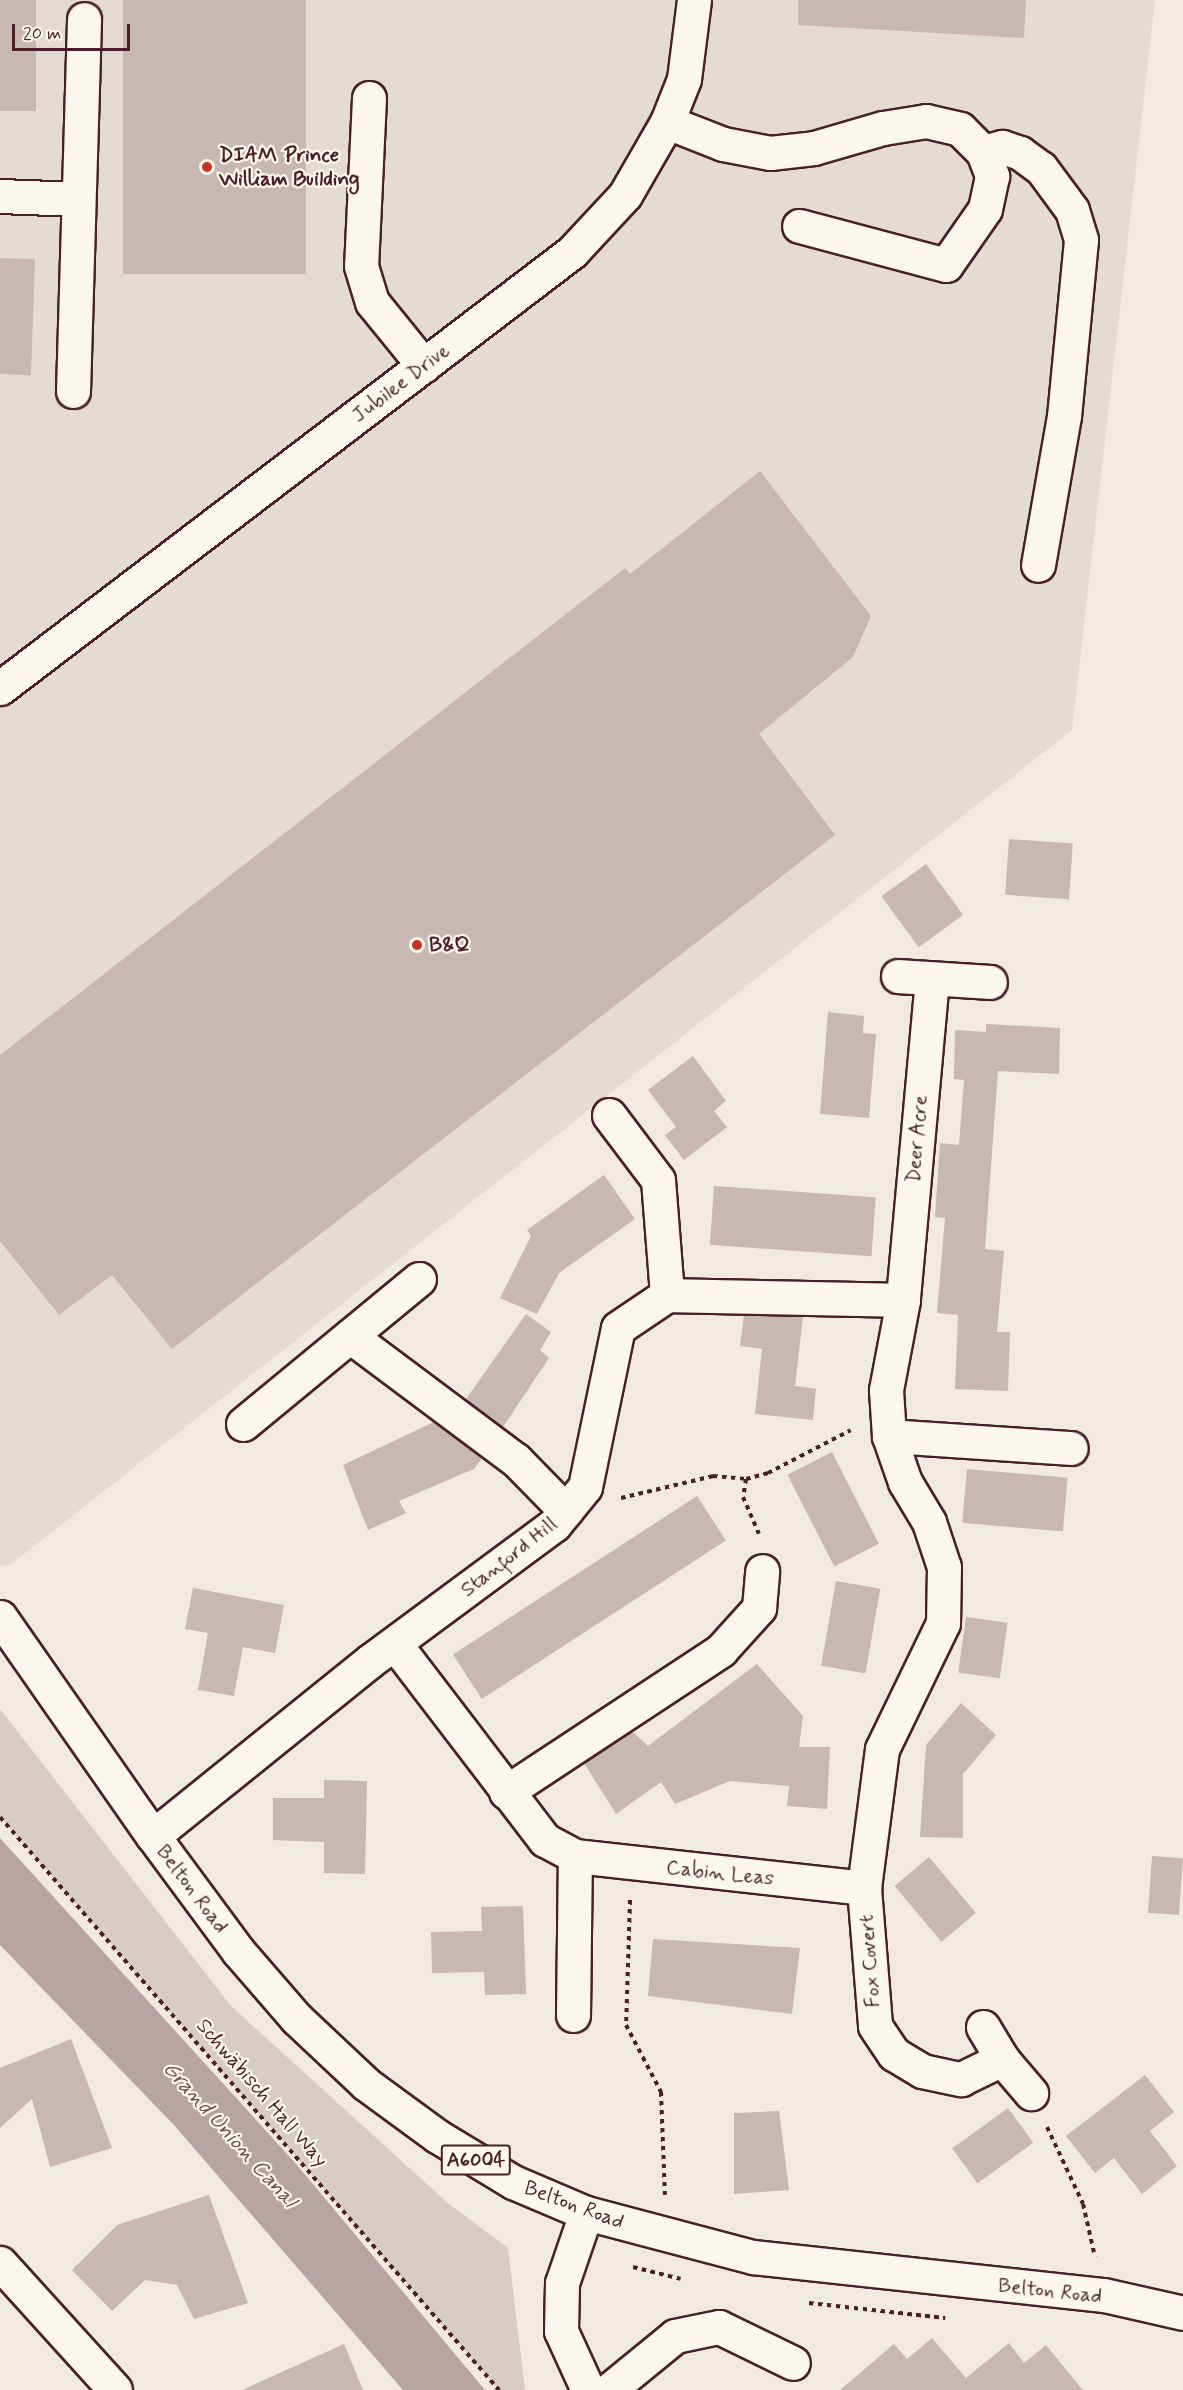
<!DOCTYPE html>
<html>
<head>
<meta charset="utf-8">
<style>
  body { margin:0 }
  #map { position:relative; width:1183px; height:2390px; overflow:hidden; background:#f0eae0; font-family:Mynerve,sans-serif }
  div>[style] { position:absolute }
  .built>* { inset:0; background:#e4dbd2 }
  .green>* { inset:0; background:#d8ccc6 }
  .water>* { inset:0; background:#b8a4a2 }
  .building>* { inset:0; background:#c8b8b3; transform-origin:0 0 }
  .path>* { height:4px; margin-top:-2px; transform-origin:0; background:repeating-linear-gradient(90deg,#4a1f2b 0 4.5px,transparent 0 9px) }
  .roads { filter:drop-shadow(2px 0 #4a1f2b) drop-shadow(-2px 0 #4a1f2b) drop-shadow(0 2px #4a1f2b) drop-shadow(0 -2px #4a1f2b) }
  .minor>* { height:33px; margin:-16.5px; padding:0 16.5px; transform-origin:16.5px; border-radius:16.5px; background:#fbf7ec }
  .major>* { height:33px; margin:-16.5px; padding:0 16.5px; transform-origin:16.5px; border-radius:16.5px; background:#fbf7ec }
  .dots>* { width:16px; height:16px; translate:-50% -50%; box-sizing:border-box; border:3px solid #fbf7ec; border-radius:50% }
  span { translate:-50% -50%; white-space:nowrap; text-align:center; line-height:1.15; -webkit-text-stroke:4.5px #fbf7ec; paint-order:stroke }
  .shield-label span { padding:2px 4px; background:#fbf7ec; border:2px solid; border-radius:4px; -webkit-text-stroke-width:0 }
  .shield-label { font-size:20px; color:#4a1f2b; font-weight:700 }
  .poi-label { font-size:21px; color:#4a1f2b; font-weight:700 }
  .left { translate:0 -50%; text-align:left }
  .street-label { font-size:21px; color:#4a1f2b }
  .water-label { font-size:22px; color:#704e55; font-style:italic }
  .scale { position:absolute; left:12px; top:24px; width:118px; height:27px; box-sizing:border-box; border:3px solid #4a1f2b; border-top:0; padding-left:8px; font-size:18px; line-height:21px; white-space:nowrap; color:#4a1f2b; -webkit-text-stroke:4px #fbf7ec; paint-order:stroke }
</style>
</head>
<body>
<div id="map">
  <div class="built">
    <i style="clip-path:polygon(0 0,1155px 0,1072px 730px,10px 1565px,0 1566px)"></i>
  </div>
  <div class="green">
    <i style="clip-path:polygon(0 1709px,231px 2006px,449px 2204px,508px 2248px,525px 2390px,499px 2390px,0 1817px)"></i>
  </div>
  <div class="water">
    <i style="clip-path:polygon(0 1838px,297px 2165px,485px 2390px,403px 2390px,174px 2125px,0 1945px)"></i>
  </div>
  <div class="building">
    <i style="left:0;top:0;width:36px;height:111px"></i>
    <i style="left:123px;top:0;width:183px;height:274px"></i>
    <i style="clip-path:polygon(798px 0,1026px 0,1024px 38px,798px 25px)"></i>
    <i style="left:0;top:258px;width:35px;height:116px;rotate:2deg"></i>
    <i style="clip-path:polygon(760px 471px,871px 616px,853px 657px,759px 734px,835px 835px,172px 1349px,112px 1275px,59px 1315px,0 1241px,0 1055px,625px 568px,630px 574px)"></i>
    <i style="left:1009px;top:839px;width:64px;height:56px;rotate:4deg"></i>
    <i style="left:926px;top:864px;width:63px;height:55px;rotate:54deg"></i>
    <i style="clip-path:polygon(828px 1012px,864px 1016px,863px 1033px,876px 1034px,869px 1118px,820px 1114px)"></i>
    <i style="clip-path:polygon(986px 1024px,1060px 1028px,1059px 1074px,998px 1071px,985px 1249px,1004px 1251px,997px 1332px,1010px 1332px,1008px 1391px,955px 1389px,958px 1315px,937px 1313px,945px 1218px,935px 1217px,940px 1143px,959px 1145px,964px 1080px,954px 1079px,955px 1030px,986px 1032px)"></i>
    <i style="clip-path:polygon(693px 1056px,726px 1101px,714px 1111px,727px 1127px,684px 1160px,665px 1135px,676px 1127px,648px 1090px)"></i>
    <i style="clip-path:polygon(604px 1175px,635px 1219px,559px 1273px,537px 1314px,500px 1298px,531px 1236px,527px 1230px)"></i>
    <i style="left:714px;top:1186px;width:162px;height:59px;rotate:4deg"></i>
    <i style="clip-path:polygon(526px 1314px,551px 1332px,540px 1350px,549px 1358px,503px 1427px,466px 1399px)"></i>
    <i style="clip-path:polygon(744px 1315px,803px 1317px,795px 1386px,816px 1389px,813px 1420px,755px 1414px,762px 1349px,740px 1346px)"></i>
    <i style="clip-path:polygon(434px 1422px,482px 1458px,474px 1469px,399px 1501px,406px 1513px,368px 1530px,343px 1465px)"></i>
    <i style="left:832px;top:1452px;width:103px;height:50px;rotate:63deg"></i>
    <i style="left:967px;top:1469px;width:101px;height:54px;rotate:5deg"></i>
    <i style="left:697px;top:1496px;width:53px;height:291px;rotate:57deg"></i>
    <i style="left:836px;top:1581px;width:45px;height:86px;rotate:10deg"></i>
    <i style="clip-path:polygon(193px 1588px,284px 1605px,275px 1653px,243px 1647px,234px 1696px,198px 1690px,208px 1633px,185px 1629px)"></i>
    <i style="left:966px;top:1617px;width:42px;height:56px;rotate:8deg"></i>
    <i style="clip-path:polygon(757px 1664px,803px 1716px,799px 1747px,830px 1747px,827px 1809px,787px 1806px,789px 1786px,730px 1781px,675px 1804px,661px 1782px,616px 1814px,584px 1763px,632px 1731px,648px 1746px)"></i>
    <i style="clip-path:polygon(961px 1703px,996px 1735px,963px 1774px,963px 1838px,920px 1837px,926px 1745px)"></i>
    <i style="clip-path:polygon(324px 1780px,367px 1781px,365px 1874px,324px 1873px,324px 1842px,273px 1840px,273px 1798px,324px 1798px)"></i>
    <i style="left:1152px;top:1856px;width:31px;height:57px;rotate:4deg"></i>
    <i style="left:929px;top:1857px;width:73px;height:45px;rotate:50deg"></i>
    <i style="clip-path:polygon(523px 1906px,526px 1994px,485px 1995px,484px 1972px,432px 1973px,431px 1932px,482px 1931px,481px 1907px)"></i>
    <i style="clip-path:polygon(653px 1939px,800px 1948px,792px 2014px,648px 1996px)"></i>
    <i style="clip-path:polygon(71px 2039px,112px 2148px,50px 2167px,32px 2099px,0 2128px,0 2068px)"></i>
    <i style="clip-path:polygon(1145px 2075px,1174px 2112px,1150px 2131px,1177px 2166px,1142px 2194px,1114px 2158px,1095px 2173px,1066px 2136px)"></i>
    <i style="left:1008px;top:2108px;width:43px;height:69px;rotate:54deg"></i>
    <i style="clip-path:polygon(779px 2111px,789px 2190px,734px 2194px,734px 2113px)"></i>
    <i style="clip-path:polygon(209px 2195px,248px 2303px,194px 2319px,177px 2285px,145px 2280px,112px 2311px,72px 2270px,117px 2225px)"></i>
    <i style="clip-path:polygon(932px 2338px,966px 2378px,1009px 2343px,1024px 2363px,1046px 2345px,1083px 2390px,840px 2390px,894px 2344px,907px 2359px)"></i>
    <i style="clip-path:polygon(344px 2344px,363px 2390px,242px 2390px)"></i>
  </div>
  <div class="path">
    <i style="left:746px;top:1479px;width:18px;rotate:99deg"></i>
    <i style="left:743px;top:1497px;width:40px;rotate:66.6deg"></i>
    <i style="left:621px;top:1498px;width:95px;rotate:-13.4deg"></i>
    <i style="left:713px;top:1476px;width:33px;rotate:5deg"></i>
    <i style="left:746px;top:1479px;width:23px;rotate:-15deg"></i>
    <i style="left:768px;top:1473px;width:93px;rotate:-27.4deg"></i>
    <i style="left:0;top:1817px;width:760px;rotate:48.95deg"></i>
    <i style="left:630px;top:1900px;width:125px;rotate:91.8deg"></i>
    <i style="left:626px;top:2025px;width:76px;rotate:62.4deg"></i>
    <i style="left:661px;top:2092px;width:103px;rotate:87.8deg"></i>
    <i style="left:1047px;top:2127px;width:85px;rotate:64.9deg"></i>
    <i style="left:1083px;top:2204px;width:54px;rotate:77.2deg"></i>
    <i style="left:633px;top:2267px;width:49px;rotate:14deg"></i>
    <i style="left:809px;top:2303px;width:137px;rotate:6.3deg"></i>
  </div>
  <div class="roads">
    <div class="minor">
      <i style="left:369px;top:98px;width:168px;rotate:92.7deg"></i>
      <i style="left:361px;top:266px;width:38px;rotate:73deg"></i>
      <i style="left:372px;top:302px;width:82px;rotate:50.9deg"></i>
      <i style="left:667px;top:122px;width:60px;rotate:21.4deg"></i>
      <i style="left:723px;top:144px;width:48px;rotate:10.8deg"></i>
      <i style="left:770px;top:153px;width:44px;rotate:-6.5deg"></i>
      <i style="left:814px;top:148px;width:72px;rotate:-16.2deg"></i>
      <i style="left:883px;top:128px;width:44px;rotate:-9.2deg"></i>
      <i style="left:926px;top:121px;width:35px;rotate:13deg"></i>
      <i style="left:960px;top:129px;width:33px;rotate:45deg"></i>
      <i style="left:983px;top:152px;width:26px;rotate:69deg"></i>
      <i style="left:992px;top:176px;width:34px;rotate:102deg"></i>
      <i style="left:985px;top:209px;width:68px;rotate:124.9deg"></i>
      <i style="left:946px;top:265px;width:152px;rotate:-165.1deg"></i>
      <i style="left:983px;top:152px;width:20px;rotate:-15deg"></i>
      <i style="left:1002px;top:147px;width:19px;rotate:18deg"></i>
      <i style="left:1020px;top:153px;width:26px;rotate:36deg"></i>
      <i style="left:1041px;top:168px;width:52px;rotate:53.6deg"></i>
      <i style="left:1072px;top:210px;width:31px;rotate:73deg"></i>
      <i style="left:1081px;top:240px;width:177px;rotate:95.5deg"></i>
      <i style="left:1064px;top:416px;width:151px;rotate:99.9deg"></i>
      <i style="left:0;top:196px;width:78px;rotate:2.2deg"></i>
      <i style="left:73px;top:391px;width:372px;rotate:-88.3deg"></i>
      <i style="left:0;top:688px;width:719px;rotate:-37.32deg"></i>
      <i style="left:572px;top:252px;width:78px;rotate:-47.1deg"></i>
      <i style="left:625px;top:195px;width:84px;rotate:-60.1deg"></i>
      <i style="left:667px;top:122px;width:46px;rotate:-68.4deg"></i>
      <i style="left:684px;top:79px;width:80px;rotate:-82.8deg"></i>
      <i style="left:898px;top:976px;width:92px;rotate:3.7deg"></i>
      <i style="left:932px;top:979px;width:322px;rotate:95.2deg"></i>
      <i style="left:903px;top:1300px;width:92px;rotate:100.7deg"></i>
      <i style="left:886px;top:1390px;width:46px;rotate:86.3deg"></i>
      <i style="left:889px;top:1436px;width:49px;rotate:70.8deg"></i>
      <i style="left:905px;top:1482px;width:47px;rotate:59deg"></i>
      <i style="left:929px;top:1522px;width:47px;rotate:71.6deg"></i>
      <i style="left:944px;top:1567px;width:56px;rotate:91deg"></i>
      <i style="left:943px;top:1623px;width:140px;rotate:115.8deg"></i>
      <i style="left:882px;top:1749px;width:140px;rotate:97.4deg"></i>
      <i style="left:864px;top:1888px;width:138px;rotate:85.4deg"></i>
      <i style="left:875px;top:2026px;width:34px;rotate:56deg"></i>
      <i style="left:894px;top:2054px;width:33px;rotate:31deg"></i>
      <i style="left:922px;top:2071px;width:40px;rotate:12deg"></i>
      <i style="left:961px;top:2079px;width:46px;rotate:-26deg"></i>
      <i style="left:609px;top:1115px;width:81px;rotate:53deg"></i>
      <i style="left:658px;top:1180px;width:115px;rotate:85.5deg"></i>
      <i style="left:350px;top:1336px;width:207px;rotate:36.8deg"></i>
      <i style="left:516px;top:1460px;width:71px;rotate:45.6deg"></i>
      <i style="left:243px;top:1424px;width:228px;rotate:-39.5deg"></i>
      <i style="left:889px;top:1436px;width:182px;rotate:3.8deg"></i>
      <i style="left:395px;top:1644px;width:247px;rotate:52.6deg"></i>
      <i style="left:545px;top:1840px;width:34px;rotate:28deg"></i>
      <i style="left:575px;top:1856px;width:291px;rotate:6.3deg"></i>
      <i style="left:506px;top:1792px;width:258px;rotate:-33.4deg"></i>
      <i style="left:721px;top:1650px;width:57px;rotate:-47.9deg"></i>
      <i style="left:759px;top:1608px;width:37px;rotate:-85deg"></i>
      <i style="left:153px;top:1836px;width:279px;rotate:-38.9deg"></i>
      <i style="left:370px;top:1661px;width:229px;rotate:-36.5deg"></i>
      <i style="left:554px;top:1525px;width:49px;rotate:-50.8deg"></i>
      <i style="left:585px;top:1487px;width:162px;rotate:-78.3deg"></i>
      <i style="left:618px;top:1328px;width:59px;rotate:-34deg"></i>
      <i style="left:667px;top:1295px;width:236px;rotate:1.2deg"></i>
      <i style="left:573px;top:2015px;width:159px;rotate:-89.3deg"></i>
      <i style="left:983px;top:2027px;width:37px;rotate:59deg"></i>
      <i style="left:1002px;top:2059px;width:45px;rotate:49.5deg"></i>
      <i style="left:586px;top:2213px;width:74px;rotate:108.9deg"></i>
      <i style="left:562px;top:2283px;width:48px;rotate:91.2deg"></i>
      <i style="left:561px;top:2331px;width:65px;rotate:65.4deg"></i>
      <i style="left:0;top:2263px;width:171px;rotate:47.8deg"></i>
      <i style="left:609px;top:2390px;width:85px;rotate:-39.3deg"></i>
      <i style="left:675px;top:2336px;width:45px;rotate:-11.6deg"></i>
      <i style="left:719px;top:2327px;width:82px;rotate:25.9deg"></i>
    </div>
    <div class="major">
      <i style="left:0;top:1617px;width:267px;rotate:55.1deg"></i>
      <i style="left:153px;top:1836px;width:143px;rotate:53.5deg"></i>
      <i style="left:238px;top:1951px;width:89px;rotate:49.1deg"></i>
      <i style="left:296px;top:2018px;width:96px;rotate:43.3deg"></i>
      <i style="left:366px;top:2084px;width:88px;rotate:36.2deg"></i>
      <i style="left:437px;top:2136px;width:89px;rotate:31.2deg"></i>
      <i style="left:513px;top:2182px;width:79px;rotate:23deg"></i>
      <i style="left:586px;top:2213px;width:173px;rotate:14.8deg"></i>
      <i style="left:753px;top:2257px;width:353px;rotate:6.2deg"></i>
      <i style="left:1104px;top:2295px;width:81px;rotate:12.8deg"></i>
    </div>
  </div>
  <div class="dots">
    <i style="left:207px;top:167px;background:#c8321e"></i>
    <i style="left:417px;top:945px;background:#c8321e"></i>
  </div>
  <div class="shield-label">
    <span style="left:476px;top:2160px">A6004</span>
  </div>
  <div class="poi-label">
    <span class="left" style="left:219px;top:167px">DIAM Prince<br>William Building</span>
    <span class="left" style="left:429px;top:945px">B&amp;Q</span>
  </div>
  <div class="street-label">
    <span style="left:401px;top:383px;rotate:-37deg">Jubilee Drive</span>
    <span style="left:917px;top:1139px;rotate:-85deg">Deer Acre</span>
    <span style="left:509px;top:1557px;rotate:-38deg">Stanford Hill</span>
    <span style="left:720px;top:1873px;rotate:6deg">Cabin Leas</span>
    <span style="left:192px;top:1889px;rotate:53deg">Belton Road</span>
    <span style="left:870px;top:1961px;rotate:-94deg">Fox Covert</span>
    <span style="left:262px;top:2093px;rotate:49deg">Schwäbisch Hall Way</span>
    <span style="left:574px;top:2205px;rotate:20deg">Belton Road</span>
    <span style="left:1050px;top:2291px;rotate:6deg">Belton Road</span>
  </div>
  <div class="water-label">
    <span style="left:229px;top:2135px;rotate:48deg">Grand Union Canal</span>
  </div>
  <div class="scale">20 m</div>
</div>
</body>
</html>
